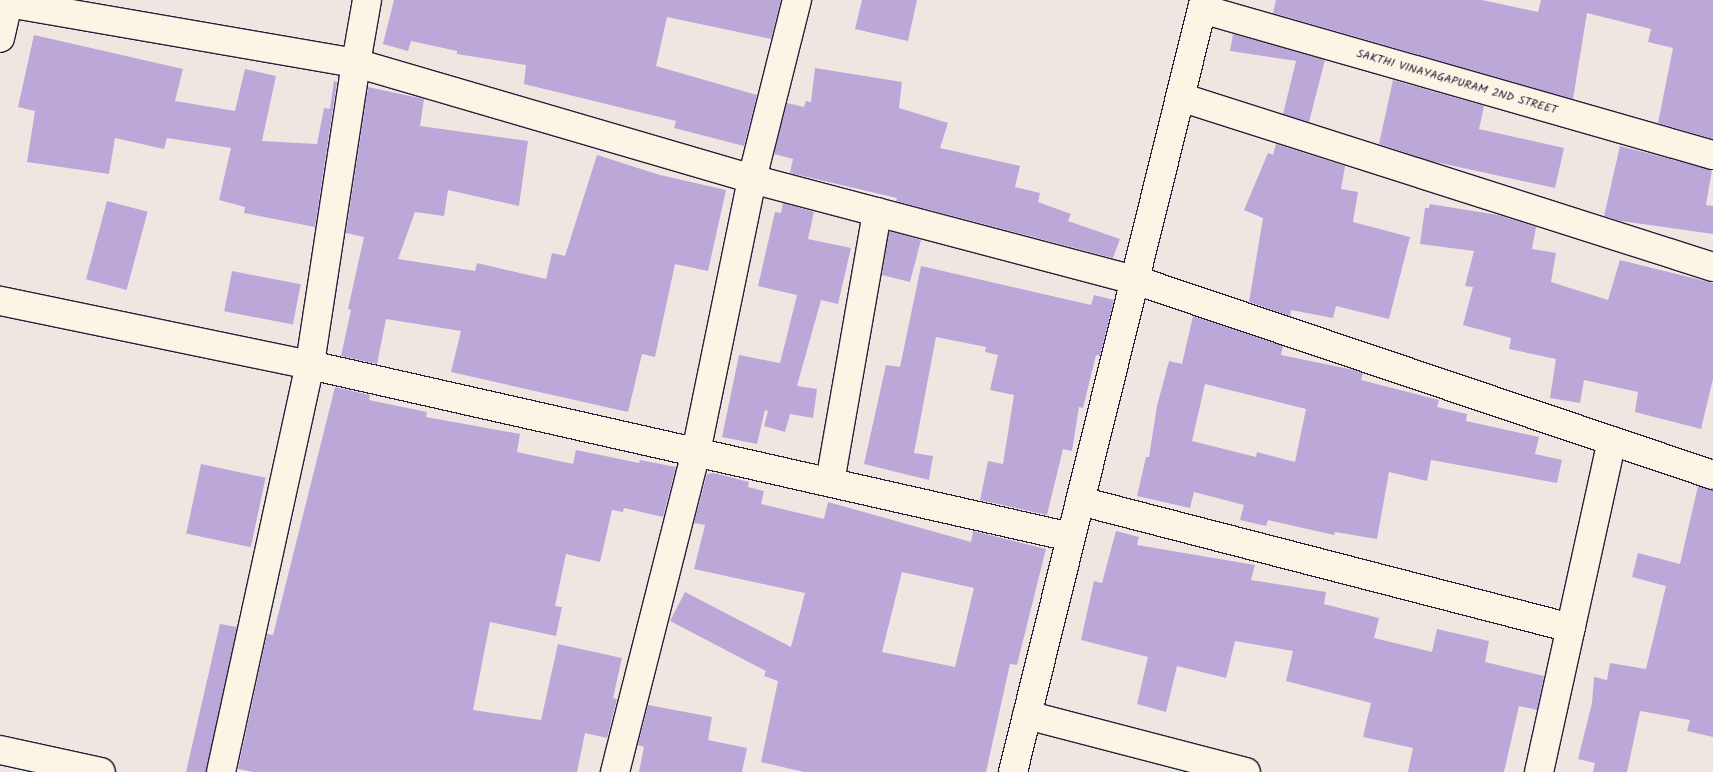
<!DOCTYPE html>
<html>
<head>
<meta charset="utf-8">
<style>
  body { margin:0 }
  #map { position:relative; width:1713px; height:772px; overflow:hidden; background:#efe6e2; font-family:Kalam,sans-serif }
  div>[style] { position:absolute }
  .building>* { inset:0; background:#bca8d8; transform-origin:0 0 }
  .roads { filter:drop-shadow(1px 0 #22223b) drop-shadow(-1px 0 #22223b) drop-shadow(0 1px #22223b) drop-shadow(0 -1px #22223b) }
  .street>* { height:28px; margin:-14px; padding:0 14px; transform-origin:14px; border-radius:14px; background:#fcf5e5 }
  span { translate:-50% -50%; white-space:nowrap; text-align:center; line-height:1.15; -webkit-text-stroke:4.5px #fcf5e5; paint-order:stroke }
  .street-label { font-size:12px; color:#22223b }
</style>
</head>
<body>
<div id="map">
  <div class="building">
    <i style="clip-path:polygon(394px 0,781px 0,771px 39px,667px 17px,656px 66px,757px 95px,744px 146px,674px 128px,676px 121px,524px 84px,526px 65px,457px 54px,457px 51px,411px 41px,408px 51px,383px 44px)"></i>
    <i style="clip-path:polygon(862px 0,917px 0,908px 41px,855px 29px)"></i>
    <i style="clip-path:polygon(1276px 0,1482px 0,1538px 12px,1541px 0,1713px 0,1713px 139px,1658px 123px,1673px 48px,1648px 42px,1651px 29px,1587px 13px,1573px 99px,1273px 13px)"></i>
    <i style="clip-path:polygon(1233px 34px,1325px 60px,1309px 122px,1283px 114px,1296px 61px,1230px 51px)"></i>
    <i style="clip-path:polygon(34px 35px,183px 69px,175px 101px,235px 111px,245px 69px,276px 76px,262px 141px,317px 144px,324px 108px,330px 109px,334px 81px,337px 82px,315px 227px,244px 213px,245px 207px,219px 200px,231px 148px,167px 138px,164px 149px,115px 138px,109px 174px,27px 162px,35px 111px,18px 107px)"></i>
    <i style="clip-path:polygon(815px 68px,902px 82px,899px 108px,948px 123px,940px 148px,1020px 166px,1015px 187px,1040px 193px,1038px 202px,1071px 214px,1068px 221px,1120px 239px,1113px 258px,896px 201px,897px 198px,790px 173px,793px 159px,774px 154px,787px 103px,804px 107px,806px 101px,811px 102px)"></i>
    <i style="clip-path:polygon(1393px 80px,1484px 106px,1479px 129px,1564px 148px,1555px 188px,1431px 161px,1379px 144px)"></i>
    <i style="clip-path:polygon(368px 87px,424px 99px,420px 126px,528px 141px,519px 206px,448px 190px,444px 216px,415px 212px,398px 259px,475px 271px,477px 263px,546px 279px,552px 253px,565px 256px,597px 155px,660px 175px,726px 190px,708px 271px,675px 264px,655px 357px,642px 354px,628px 412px,451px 372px,461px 331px,386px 319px,377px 364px,341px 356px,351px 310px,348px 309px,364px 237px,346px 233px)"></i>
    <i style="clip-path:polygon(1276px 144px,1345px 166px,1341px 189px,1358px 192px,1353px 222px,1410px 237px,1389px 319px,1336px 306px,1333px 318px,1291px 310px,1290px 316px,1249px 302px,1263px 218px,1244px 210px,1268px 153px,1273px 155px)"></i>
    <i style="clip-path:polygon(1620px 146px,1712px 170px,1706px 205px,1713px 206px,1713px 234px,1621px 221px,1604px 216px)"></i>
    <i style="left:107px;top:201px;width:42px;height:81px;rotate:15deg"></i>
    <i style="clip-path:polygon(783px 203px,814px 212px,808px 239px,851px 248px,838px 304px,821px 300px,797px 386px,817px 389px,813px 418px,790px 414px,785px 432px,764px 426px,768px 411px,765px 410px,757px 444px,722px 437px,739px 355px,780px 363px,797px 295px,758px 286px,775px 212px,781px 213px)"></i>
    <i style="clip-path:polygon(1430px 204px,1498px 215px,1536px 227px,1532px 249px,1556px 253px,1551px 282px,1608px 300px,1620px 260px,1713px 283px,1713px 379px,1701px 429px,1635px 412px,1638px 392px,1584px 380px,1580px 403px,1550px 398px,1556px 359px,1509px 349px,1511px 338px,1463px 325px,1473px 287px,1465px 286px,1474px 251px,1420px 244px,1425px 208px,1429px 208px)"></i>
    <i style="clip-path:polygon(889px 231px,921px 240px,910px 282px,882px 275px)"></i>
    <i style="clip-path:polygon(921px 266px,1091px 305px,1094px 295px,1114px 300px,1100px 356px,1096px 355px,1083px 408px,1079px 407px,1072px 451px,1063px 449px,1047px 515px,980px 500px,988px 461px,1003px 464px,1014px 395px,990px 390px,998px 355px,985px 352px,986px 347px,936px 337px,914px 453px,933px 456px,929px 480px,864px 464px,886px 365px,900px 367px)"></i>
    <i style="left:232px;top:271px;width:70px;height:41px;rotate:11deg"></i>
    <i style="clip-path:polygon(evenodd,1193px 316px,1283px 346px,1281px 355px,1354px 370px,1363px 373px,1361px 380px,1439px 400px,1437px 407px,1467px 414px,1466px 421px,1539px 437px,1535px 454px,1562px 460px,1557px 483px,1431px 460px,1427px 481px,1389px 472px,1377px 539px,1335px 532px,1334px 535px,1268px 520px,1266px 526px,1240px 520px,1244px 505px,1194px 492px,1190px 508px,1137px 496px,1146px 457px,1149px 457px,1157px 406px,1169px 361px,1182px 364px,1193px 316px,1205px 384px,1306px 409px,1295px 462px,1257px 452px,1256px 457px,1192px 441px,1205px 384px)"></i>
    <i style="clip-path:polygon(335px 387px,370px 395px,369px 400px,427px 412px,426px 417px,520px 434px,517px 452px,573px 464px,576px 450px,639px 463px,640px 460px,676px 467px,663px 517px,624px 508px,623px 512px,612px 510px,600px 562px,566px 554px,555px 606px,562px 607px,556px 636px,490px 622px,473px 710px,541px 720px,558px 644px,622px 658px,613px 698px,617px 699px,607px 738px,585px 733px,577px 772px,253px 772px,238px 769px,267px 634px,273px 635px)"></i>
    <i style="left:201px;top:464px;width:66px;height:71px;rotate:12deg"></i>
    <i style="clip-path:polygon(evenodd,714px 473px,749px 482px,748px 487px,764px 491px,761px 504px,824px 519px,828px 502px,971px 542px,973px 531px,1046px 549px,1017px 665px,1010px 664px,986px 772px,804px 772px,761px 762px,778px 681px,764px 676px,766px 671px,670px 621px,685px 592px,791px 647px,805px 593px,694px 569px,705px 525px,694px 523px,707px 474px,714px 473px,902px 572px,974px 588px,955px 667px,882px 652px,902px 572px)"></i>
    <i style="clip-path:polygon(1698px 486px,1713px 490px,1713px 737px,1687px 731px,1690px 720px,1640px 711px,1627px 772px,1593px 772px,1595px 763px,1578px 759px,1592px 703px,1594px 677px,1607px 680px,1610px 663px,1646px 669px,1666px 586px,1632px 577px,1638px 553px,1680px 564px)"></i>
    <i style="clip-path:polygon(1116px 531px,1139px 537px,1137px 545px,1255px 565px,1251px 580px,1326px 592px,1324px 604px,1379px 618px,1374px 638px,1432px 652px,1437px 629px,1489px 641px,1485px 662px,1544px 676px,1537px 710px,1519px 706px,1504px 772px,1408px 772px,1413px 748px,1363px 737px,1371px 703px,1286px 681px,1293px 651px,1235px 641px,1226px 678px,1177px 666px,1166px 712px,1137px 704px,1148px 657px,1081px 640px,1094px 581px,1102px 583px)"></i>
    <i style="clip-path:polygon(220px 624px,237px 627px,206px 772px,186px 772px)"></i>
    <i style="clip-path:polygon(648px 705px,712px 717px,708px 740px,747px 748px,742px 772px,639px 772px,644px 747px,638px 745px)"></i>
  </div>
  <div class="roads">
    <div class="street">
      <i style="left:367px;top:0;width:64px;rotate:99.9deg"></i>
      <i style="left:356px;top:63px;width:413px;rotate:16.3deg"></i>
      <i style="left:752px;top:179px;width:396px;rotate:14.8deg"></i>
      <i style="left:1135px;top:280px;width:610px;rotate:18.64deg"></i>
      <i style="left:1202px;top:9px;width:531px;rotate:15.95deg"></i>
      <i style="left:0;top:38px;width:36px;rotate:-77deg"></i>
      <i style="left:8px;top:3px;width:353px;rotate:9.8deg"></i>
      <i style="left:356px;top:63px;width:305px;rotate:98.7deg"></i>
      <i style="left:310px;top:365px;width:317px;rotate:-168.3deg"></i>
      <i style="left:1180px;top:97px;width:559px;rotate:17.69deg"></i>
      <i style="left:830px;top:482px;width:274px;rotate:-80.1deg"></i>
      <i style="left:1080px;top:501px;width:507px;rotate:14.5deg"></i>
      <i style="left:1027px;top:715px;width:226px;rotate:14.6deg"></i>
      <i style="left:0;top:750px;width:103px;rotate:12.3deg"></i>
      <i style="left:221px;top:772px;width:417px;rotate:-77.7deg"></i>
      <i style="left:310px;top:365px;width:780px;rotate:12.74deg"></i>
      <i style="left:615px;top:772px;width:330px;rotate:-75.8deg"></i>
      <i style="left:696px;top:452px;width:279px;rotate:-78.4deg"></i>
      <i style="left:752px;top:179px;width:185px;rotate:-75.9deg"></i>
      <i style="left:1013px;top:772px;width:795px;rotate:-76.1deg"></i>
      <i style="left:1539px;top:772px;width:339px;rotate:-77.6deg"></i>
    </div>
  </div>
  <div class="street-label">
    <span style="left:1457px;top:82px;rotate:16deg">SAKTHI VINAYAGAPURAM 2ND STREET</span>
  </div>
</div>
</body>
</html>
